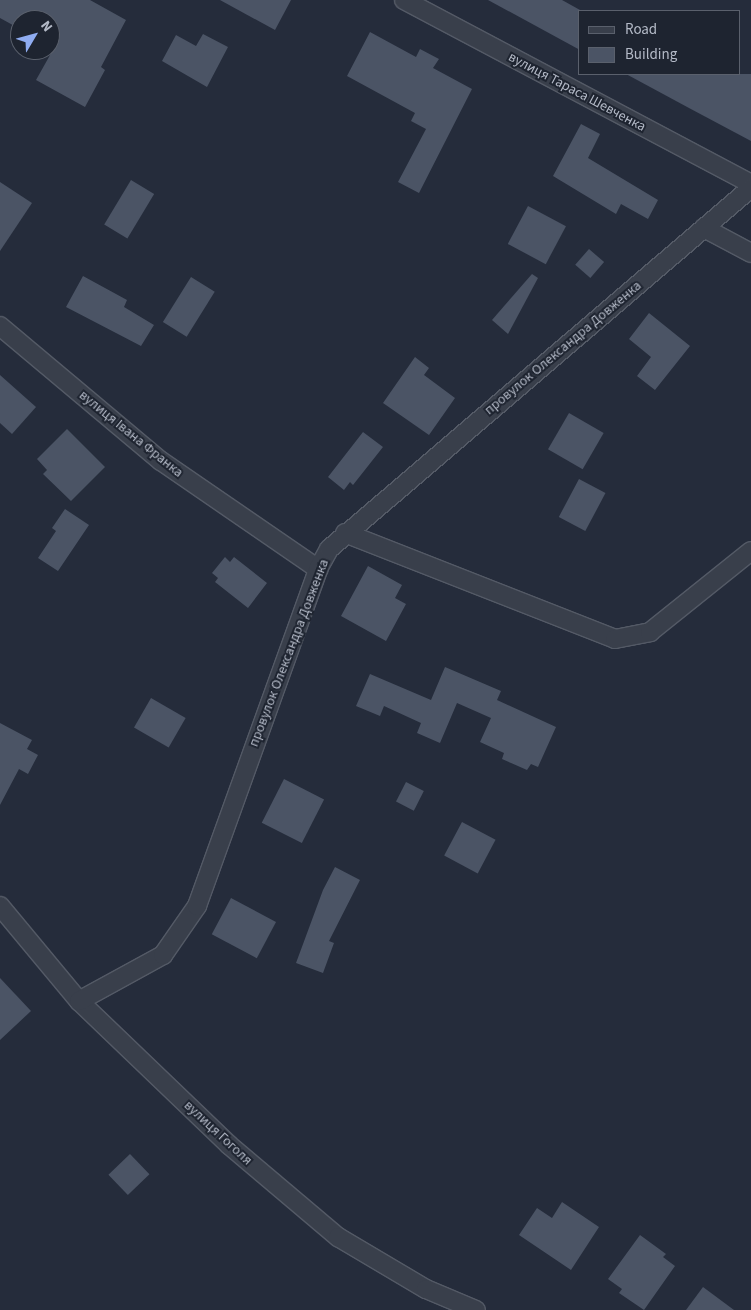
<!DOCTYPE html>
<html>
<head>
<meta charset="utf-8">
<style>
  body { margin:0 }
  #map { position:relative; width:751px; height:1310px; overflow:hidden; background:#252c3b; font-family:"Source Sans 3",sans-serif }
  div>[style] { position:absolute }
  .building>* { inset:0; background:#4b5465; transform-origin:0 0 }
  .roads { filter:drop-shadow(1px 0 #545a66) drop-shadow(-1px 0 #545a66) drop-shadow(0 1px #545a66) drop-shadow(0 -1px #545a66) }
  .street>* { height:18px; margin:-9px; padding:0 9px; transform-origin:9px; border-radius:9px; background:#393f4b }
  span { translate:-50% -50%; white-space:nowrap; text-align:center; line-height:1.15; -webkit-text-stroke:4px #1e2430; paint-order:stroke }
  .street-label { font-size:14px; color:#b4bac7 }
  .legend { position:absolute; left:578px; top:10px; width:162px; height:65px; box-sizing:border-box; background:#1e2430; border:1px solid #5a606c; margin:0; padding:6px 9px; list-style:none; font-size:15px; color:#b4bac7 }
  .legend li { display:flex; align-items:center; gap:10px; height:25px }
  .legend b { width:25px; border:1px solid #5a606c }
  .north { position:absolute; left:10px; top:10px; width:50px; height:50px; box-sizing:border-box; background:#1e2430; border:1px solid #5a606c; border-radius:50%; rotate:53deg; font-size:14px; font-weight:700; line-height:20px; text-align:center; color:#b4bac7 }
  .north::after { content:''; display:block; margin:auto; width:18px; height:22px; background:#8facf1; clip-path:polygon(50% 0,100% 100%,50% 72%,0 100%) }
</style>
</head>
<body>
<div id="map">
  <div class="building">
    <i style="clip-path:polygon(0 0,90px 0,126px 20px,101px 67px,105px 70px,85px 107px,36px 80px,54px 48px,50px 45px,50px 20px,20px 20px,20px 29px,0 18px)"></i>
    <i style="clip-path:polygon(220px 0,291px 0,275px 30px)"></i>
    <i style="clip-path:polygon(488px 0,562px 0,580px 10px,580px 50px)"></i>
    <i style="clip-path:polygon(370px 32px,416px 57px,420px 49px,439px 59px,433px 68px,472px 89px,419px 193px,398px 182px,426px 129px,411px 121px,415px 113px,347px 76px)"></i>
    <i style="clip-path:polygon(203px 34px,228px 47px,207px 87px,162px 61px,176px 35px,196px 46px)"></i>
    <i style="clip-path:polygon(626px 74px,751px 74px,751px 141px,689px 108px)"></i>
    <i style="clip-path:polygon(581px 124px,600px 134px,588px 158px,658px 200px,648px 219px,621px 204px,616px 214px,553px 176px)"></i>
    <i style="left:131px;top:180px;width:27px;height:52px;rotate:31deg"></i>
    <i style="clip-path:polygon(0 182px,32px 203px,0 251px)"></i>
    <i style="left:528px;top:206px;width:43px;height:43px;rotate:28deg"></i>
    <i style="left:589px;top:249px;width:20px;height:21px;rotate:41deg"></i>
    <i style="clip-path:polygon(532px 274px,538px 278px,508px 334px,492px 320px)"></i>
    <i style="clip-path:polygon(83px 276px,127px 300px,124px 307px,154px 325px,141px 346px,66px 307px)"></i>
    <i style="left:191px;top:277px;width:28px;height:53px;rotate:32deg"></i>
    <i style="clip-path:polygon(649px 313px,690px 346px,655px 390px,637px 376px,651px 357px,629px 339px)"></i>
    <i style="clip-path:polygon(415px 357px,429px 368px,424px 375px,455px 398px,429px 435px,383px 403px)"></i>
    <i style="clip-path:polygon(0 375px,36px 407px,12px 434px,0 423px)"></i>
    <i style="left:569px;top:413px;width:40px;height:42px;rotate:30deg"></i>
    <i style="clip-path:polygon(67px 429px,105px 467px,71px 501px,43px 474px,47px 470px,37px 459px)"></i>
    <i style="clip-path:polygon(363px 432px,383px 447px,353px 485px,350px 482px,344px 490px,328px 477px)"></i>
    <i style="left:579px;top:479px;width:30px;height:43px;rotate:28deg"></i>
    <i style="clip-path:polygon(65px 509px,89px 525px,58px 571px,38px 558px,56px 531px,52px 528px)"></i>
    <i style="clip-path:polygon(225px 557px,230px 562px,234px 557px,267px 583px,248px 608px,215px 582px,218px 578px,212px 573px)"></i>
    <i style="clip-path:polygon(368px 566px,402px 585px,395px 598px,406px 604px,386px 641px,341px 616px)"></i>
    <i style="clip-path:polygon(445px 667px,501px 691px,497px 700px,556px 727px,538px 767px,531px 764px,527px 770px,502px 759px,504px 753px,480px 742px,491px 718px,457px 703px,440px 743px,417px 733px,421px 723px,384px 706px,380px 716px,356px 706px,370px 674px,431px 700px)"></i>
    <i style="left:151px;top:698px;width:40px;height:34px;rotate:30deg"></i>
    <i style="clip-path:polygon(0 723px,32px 740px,27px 749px,38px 755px,28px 774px,19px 769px,0 805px)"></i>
    <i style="left:284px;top:779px;width:45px;height:49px;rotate:27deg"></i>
    <i style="left:406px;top:782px;width:20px;height:22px;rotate:27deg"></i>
    <i style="left:462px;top:822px;width:38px;height:38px;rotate:28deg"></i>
    <i style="clip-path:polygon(335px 867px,360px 880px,329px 941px,334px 943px,323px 973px,296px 963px,323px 890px)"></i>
    <i style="left:231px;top:898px;width:51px;height:41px;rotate:28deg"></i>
    <i style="clip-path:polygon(0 978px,31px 1011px,0 1040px)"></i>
    <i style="left:130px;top:1154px;width:28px;height:30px;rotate:46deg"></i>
    <i style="clip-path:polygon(562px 1202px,599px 1227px,571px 1270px,519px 1235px,537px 1208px,552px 1218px)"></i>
    <i style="clip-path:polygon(640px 1235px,666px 1254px,663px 1257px,675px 1266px,644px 1310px,619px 1293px,622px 1289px,608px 1279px)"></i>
    <i style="clip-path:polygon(703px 1287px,734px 1310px,686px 1310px)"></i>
  </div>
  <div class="roads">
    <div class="street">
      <i style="left:404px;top:0;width:393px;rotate:27.9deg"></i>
      <i style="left:704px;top:228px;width:53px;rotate:28deg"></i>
      <i style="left:0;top:326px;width:210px;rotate:40deg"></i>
      <i style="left:161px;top:461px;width:191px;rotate:34.5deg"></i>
      <i style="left:345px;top:533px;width:290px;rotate:21.4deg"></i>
      <i style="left:615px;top:639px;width:36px;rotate:-11deg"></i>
      <i style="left:650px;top:632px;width:129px;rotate:-38.7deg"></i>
      <i style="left:0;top:906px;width:124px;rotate:50.3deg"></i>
      <i style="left:79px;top:1001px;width:208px;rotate:43.8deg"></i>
      <i style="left:229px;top:1145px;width:143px;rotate:40.2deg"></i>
      <i style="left:338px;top:1237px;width:102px;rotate:30.6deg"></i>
      <i style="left:426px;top:1289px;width:54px;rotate:22.8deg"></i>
      <i style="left:79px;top:1001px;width:96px;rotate:-28.7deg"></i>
      <i style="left:163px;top:955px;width:60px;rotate:-55.2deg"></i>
      <i style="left:197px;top:906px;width:358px;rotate:-70.2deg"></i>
      <i style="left:318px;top:569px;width:23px;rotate:-61deg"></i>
      <i style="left:329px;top:549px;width:555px;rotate:-40.55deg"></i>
    </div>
  </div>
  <div class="street-label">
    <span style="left:577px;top:92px;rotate:28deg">вулиця Тараса Шевченка</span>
    <span style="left:563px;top:348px;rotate:-40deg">провулок Олександра Довженка</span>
    <span style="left:131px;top:434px;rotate:39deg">вулиця Івана Франка</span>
    <span style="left:289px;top:653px;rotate:-69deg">провулок Олександра Довженка</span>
    <span style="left:218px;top:1133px;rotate:43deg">вулиця Гоголя</span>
  </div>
  <ul class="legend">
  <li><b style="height:6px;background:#393f4b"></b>Road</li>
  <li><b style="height:14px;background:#4b5465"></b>Building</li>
  </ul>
  <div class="north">N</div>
</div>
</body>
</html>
